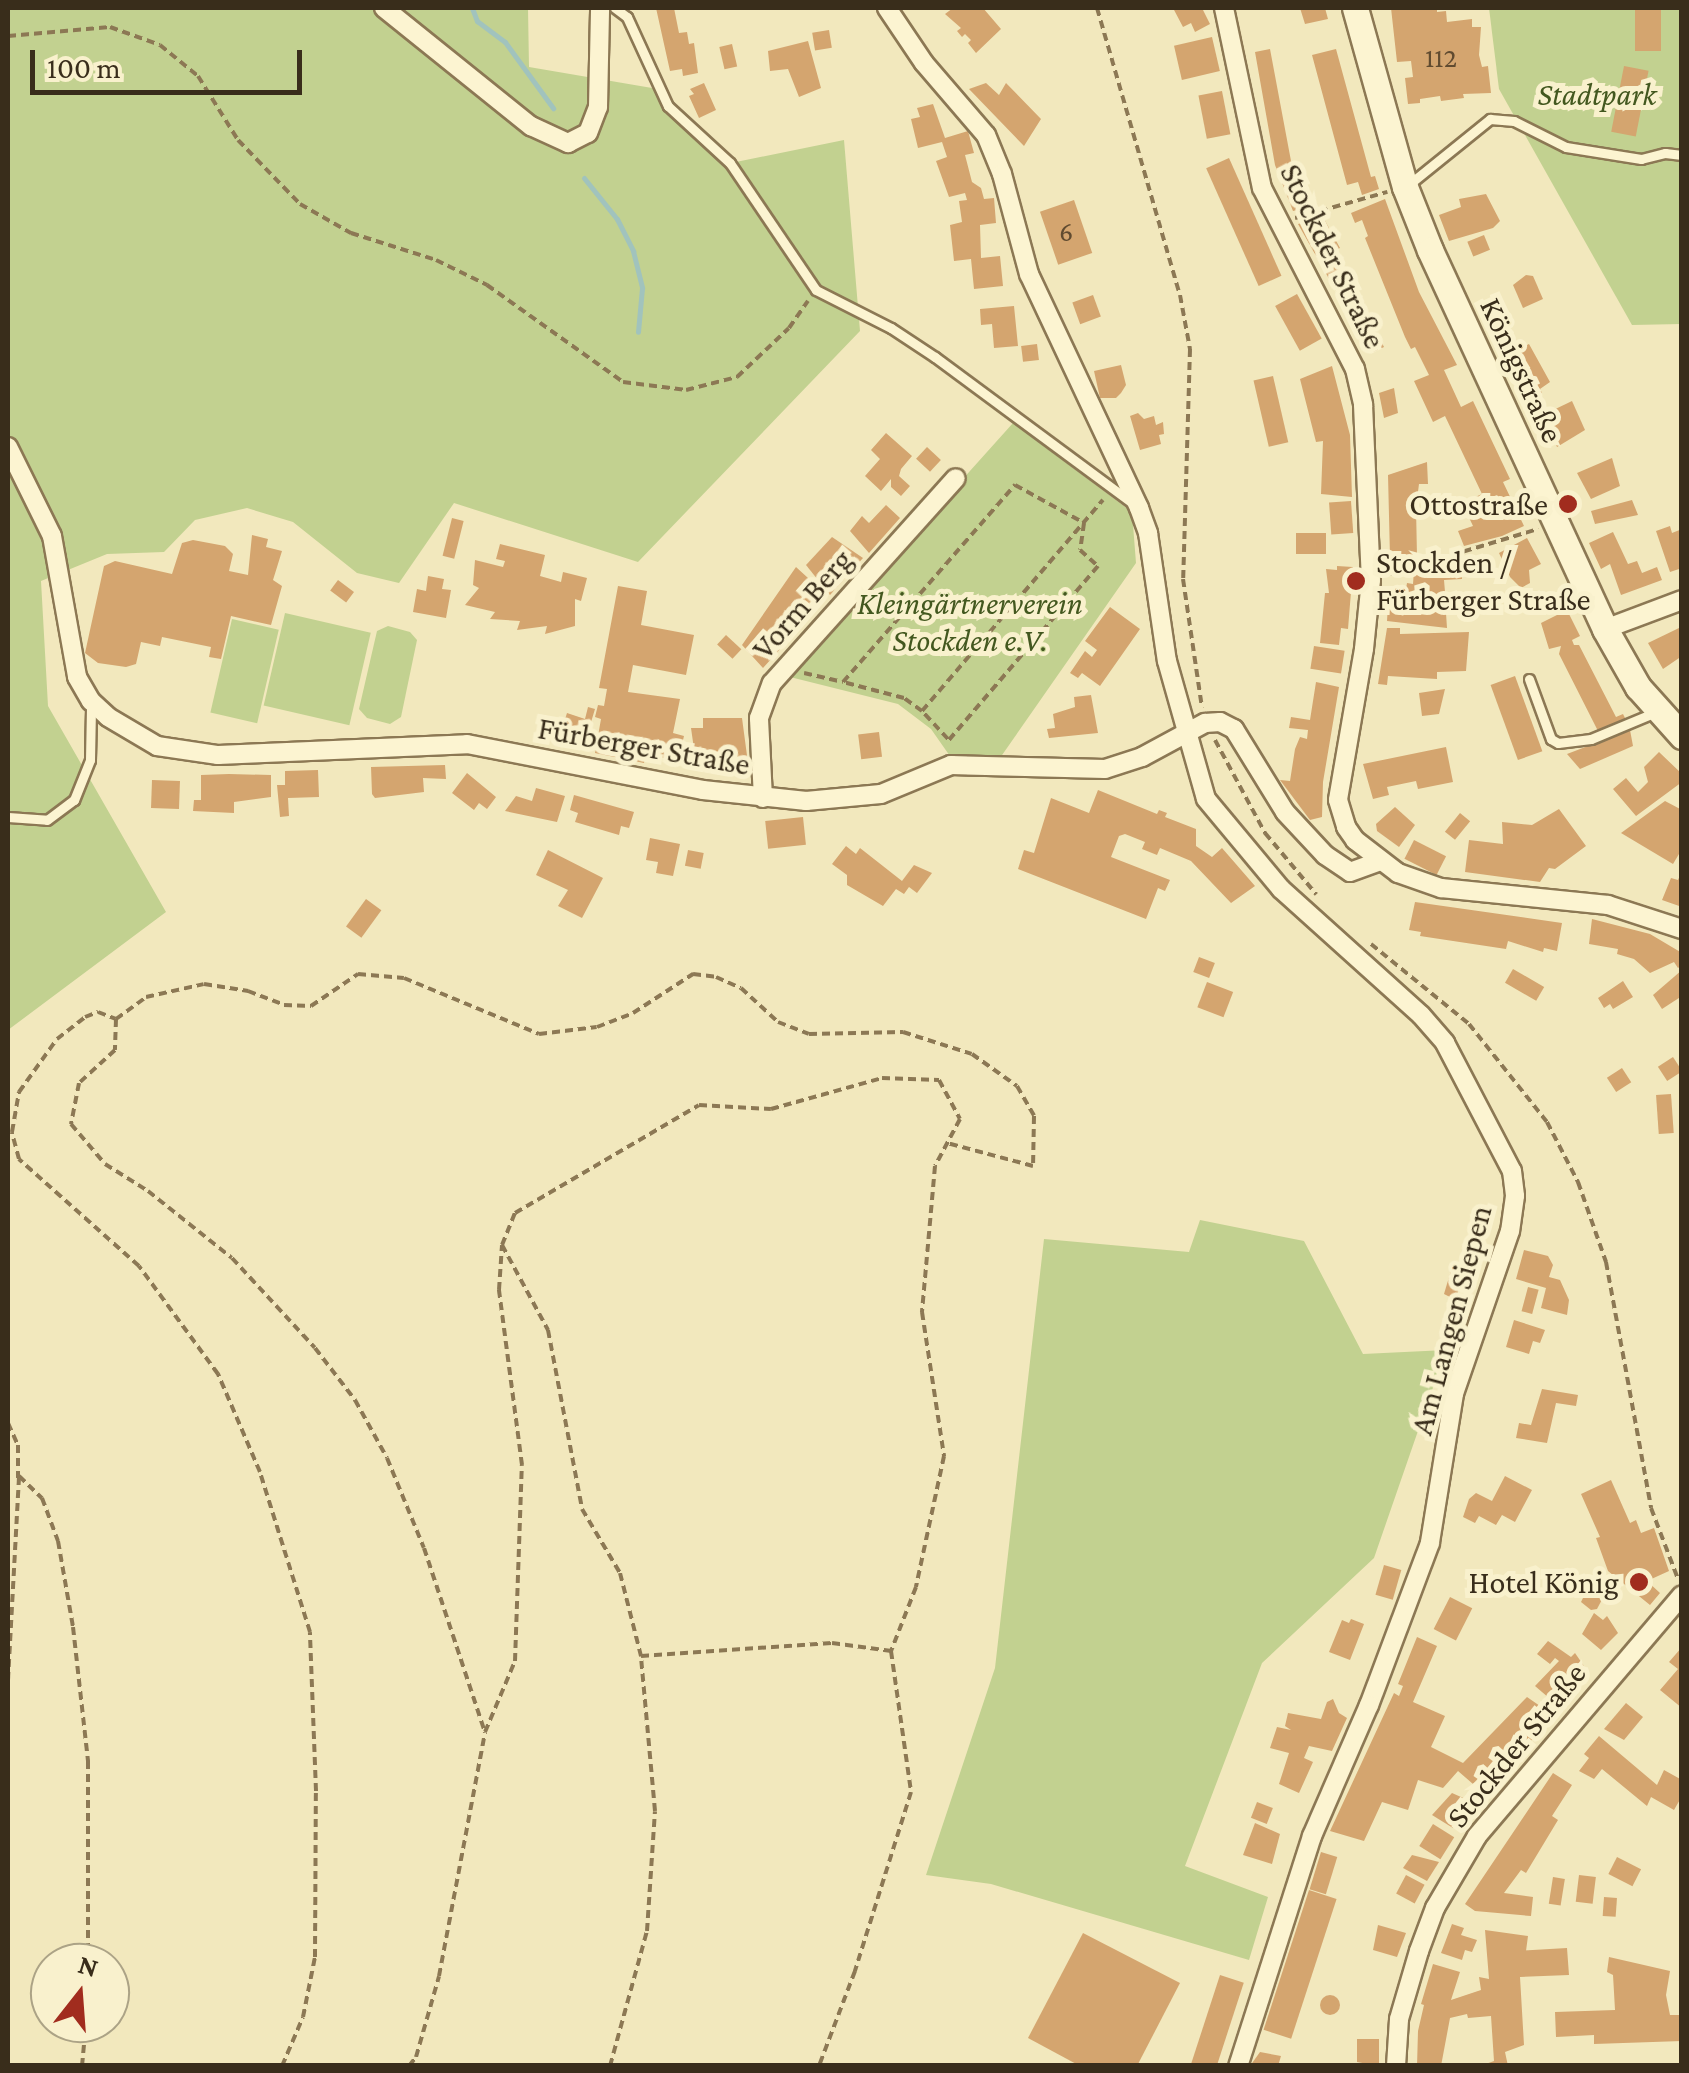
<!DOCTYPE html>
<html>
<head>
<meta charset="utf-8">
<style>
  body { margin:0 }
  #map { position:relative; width:1689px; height:2073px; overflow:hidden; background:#f2e8bd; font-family:"Crimson Pro",serif }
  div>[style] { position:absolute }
  .green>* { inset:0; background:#c2d190; transform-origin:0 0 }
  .stream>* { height:5px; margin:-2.5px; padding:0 2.5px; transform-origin:2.5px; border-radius:2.5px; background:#a1c3bd }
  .building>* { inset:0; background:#d4a56f; transform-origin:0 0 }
  .round { border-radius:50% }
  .path>* { height:4px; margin-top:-2px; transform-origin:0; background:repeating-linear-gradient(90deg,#8c7854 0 8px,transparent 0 13px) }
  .roads { filter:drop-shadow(2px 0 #8c7854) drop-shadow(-2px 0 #8c7854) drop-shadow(0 2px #8c7854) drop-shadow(0 -2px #8c7854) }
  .lane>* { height:9px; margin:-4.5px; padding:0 4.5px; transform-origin:4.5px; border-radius:4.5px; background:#fcf4d1 }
  .street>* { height:18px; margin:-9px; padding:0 9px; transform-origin:9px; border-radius:9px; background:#fcf4d1 }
  .secondary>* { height:25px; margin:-12.5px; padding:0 12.5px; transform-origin:12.5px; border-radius:12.5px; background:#fcf4d1 }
  .dots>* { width:28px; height:28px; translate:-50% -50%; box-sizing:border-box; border:5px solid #f9f1cd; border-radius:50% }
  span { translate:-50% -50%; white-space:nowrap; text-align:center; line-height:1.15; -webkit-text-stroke:10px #f9f1cd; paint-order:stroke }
  .number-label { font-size:28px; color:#604b30 }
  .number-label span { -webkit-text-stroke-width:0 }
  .park-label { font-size:32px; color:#43581f; font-style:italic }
  .street-label { font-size:32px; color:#392d1b }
  .poi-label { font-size:32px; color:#392d1b }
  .right { translate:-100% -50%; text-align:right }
  .left { translate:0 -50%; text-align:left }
  .frame { position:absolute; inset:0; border:10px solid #392d1b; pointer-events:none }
  .north { position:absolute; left:30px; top:1943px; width:100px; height:100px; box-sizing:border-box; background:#f9f1cd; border:2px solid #aca386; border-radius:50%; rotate:17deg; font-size:28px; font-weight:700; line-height:40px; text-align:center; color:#392d1b }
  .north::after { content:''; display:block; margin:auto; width:35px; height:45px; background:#a12c1e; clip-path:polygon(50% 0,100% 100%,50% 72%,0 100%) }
  .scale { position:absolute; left:30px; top:50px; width:272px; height:45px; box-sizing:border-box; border:5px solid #392d1b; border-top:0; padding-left:12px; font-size:30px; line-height:35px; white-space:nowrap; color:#392d1b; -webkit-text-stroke:8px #f9f1cd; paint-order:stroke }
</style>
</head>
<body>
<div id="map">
  <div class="green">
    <i style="clip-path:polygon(8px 8px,528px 8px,529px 67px,652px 88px,731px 163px,844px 140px,860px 331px,638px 562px,454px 503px,399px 583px,357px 573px,293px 522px,247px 508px,195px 520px,164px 552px,107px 554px,41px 581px,48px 706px,166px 912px,8px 1030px)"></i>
    <i style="clip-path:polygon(1489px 8px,1681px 8px,1681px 324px,1632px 325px,1499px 89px)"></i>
    <i style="clip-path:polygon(1013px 423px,1132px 512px,1136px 563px,1000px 758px,952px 759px,931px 729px,898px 704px,786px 676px)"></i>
    <i style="left:285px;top:613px;width:88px;height:95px;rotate:13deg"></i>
    <i style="left:232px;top:619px;width:48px;height:96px;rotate:13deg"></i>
    <i style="clip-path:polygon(388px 626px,410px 632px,417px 640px,401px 717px,390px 724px,367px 718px,359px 709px,377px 631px)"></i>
    <i style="clip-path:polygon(1200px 1220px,1304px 1241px,1363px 1354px,1446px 1350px,1374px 1558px,1262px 1663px,1185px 1866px,1268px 1897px,1249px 1960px,991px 1884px,926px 1875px,995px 1668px,1044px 1239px,1189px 1252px)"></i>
  </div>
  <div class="stream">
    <i style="left:472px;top:8px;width:14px;rotate:69deg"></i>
    <i style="left:477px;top:21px;width:35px;rotate:37deg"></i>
    <i style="left:505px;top:42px;width:82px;rotate:54deg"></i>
    <i style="left:584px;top:178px;width:53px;rotate:51.2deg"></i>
    <i style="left:617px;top:219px;width:36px;rotate:63deg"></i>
    <i style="left:633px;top:251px;width:38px;rotate:76deg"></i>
    <i style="left:642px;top:288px;width:44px;rotate:95.2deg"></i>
  </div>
  <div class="building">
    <i style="clip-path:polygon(656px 8px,674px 8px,679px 33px,687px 32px,689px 44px,694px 43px,698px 73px,683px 76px,682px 69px,670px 71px)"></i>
    <i style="clip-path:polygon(953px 8px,983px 8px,1001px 29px,976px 53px,968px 43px,971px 40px,965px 34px,962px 37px,957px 31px,961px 28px,945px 14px)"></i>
    <i style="clip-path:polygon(1173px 8px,1202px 8px,1210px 24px,1195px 32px,1191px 23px,1183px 27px)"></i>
    <i style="clip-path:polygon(1300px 8px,1325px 8px,1328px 19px,1305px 24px)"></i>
    <i style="clip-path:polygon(1391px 8px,1437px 8px,1437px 12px,1446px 11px,1447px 22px,1472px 19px,1472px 27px,1481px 27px,1479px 55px,1482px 67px,1488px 66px,1491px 93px,1463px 94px,1464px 98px,1441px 101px,1440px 96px,1420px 99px,1420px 103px,1408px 104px,1405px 78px,1413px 77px,1411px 61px,1397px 62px)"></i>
    <i style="left:1635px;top:8px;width:26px;height:43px"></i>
    <i style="left:829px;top:30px;width:18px;height:17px;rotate:81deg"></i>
    <i style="left:1212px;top:37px;width:35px;height:39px;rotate:77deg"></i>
    <i style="clip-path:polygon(808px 41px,821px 88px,799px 97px,788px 69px,770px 71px,768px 51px)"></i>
    <i style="left:732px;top:44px;width:23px;height:13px;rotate:77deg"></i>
    <i style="clip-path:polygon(1270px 49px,1291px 161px,1309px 207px,1293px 211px,1275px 165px,1255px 52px)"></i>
    <i style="clip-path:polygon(1336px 49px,1371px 177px,1375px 176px,1379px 189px,1362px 195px,1358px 182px,1347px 185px,1312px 55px)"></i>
    <i style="left:1624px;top:66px;width:25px;height:67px;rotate:11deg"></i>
    <i style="clip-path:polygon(704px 83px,716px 110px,699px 118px,689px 96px,694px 94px,690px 89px)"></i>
    <i style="clip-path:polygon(986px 83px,999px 95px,1006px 83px,1041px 119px,1024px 146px,969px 89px)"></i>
    <i style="left:1222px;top:91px;width:44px;height:24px;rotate:79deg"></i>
    <i style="clip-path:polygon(933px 104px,945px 138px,968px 131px,974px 153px,965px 155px,972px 182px,981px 188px,984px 199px,994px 198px,996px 223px,980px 225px,981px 258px,1000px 256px,1003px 286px,974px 289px,971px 259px,954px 261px,950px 225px,962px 222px,959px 201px,967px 200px,965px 193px,949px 197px,936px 161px,947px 157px,942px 142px,918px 148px,911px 119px,920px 117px,917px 108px)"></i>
    <i style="left:1229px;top:158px;width:129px;height:25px;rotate:66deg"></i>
    <i style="clip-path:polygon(1486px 194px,1500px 221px,1493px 228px,1449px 241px,1439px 215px,1461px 207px,1459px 199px)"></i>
    <i style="clip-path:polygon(1385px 199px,1419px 292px,1457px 365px,1444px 370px,1461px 407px,1473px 401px,1510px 479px,1503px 482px,1524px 526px,1502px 536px,1464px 546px,1458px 531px,1473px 526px,1462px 503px,1482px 494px,1445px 416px,1433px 422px,1414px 381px,1429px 375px,1415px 347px,1411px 349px,1405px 337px,1365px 238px,1368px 236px,1362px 220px,1355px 223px,1351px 213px)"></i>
    <i style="left:1074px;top:200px;width:56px;height:36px;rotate:71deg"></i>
    <i style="clip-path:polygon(1323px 217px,1340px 248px,1333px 251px,1384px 347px,1371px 353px,1298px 224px)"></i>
    <i style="left:1484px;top:235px;width:16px;height:18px;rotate:68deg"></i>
    <i style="clip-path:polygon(1526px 275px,1533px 276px,1543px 299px,1523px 308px,1513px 285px)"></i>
    <i style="left:1297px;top:294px;width:51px;height:25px;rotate:61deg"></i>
    <i style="left:1093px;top:295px;width:23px;height:22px;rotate:70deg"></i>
    <i style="clip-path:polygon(1014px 306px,1018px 346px,994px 348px,992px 324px,981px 325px,980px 309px)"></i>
    <i style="left:1037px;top:344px;width:16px;height:16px;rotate:83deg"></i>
    <i style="clip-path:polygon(1529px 344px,1550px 382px,1540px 389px,1542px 393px,1522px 401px,1498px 350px,1506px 346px,1509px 354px)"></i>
    <i style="clip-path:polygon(1121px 365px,1126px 385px,1121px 393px,1116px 398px,1100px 398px,1094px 371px)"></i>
    <i style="clip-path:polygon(1332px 366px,1350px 435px,1352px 497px,1321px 494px,1323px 441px,1316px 442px,1300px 379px)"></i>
    <i style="left:1273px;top:376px;width:68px;height:20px;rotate:77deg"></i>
    <i style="clip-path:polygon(1394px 388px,1398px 413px,1384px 418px,1379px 393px)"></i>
    <i style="clip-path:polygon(1572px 401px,1585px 430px,1557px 447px,1543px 415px)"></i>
    <i style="clip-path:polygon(1138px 413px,1144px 419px,1154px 416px,1156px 425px,1163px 422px,1164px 434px,1159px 435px,1161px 444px,1140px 450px,1130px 416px)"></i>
    <i style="clip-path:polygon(886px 433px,912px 456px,901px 469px,899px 476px,910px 486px,901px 496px,891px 487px,891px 479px,881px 491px,865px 476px,880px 459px,871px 450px)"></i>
    <i style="left:927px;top:447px;width:19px;height:16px;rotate:43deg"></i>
    <i style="clip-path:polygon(1612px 458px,1620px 486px,1591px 499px,1577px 473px)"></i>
    <i style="clip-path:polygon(1427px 462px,1428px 484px,1419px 484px,1416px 507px,1417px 556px,1390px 557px,1388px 475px)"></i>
    <i style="clip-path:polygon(1632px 500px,1638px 515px,1595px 524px,1591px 511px)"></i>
    <i style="left:1351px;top:501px;width:32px;height:22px;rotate:86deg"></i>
    <i style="clip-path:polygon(886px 505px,900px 518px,869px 553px,850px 531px,862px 516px,869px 523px)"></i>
    <i style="left:452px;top:518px;width:12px;height:39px;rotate:14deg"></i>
    <i style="clip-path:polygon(1670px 526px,1672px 533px,1682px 529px,1682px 568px,1670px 572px,1656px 531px)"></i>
    <i style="clip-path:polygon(1613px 532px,1628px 564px,1637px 561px,1642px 573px,1657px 567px,1662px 580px,1621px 595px,1610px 564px,1601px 569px,1589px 543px)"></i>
    <i style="left:1326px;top:533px;width:21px;height:30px;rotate:90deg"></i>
    <i style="clip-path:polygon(252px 535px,268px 539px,266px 547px,282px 551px,273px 580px,282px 586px,271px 625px,231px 616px,221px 659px,209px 657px,211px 647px,162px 637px,160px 646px,141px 642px,136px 664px,126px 667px,98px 663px,85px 653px,104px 566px,115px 561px,172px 574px,182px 543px,193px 540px,225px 546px,233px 554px,229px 571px,248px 575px)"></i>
    <i style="clip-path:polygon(832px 537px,863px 558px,830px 595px,806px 565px)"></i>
    <i style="clip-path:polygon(1527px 538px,1541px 564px,1529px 570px,1530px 583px,1521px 588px,1510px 577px,1499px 553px)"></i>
    <i style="clip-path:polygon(500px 544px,545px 555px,540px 576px,561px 582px,563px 572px,587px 578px,581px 601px,575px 599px,575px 626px,545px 634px,547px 626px,517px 630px,520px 621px,490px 619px,495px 612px,465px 605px,479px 588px,473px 585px,475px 560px,503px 567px,505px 561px,496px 559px)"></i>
    <i style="clip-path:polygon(1461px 559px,1462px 579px,1444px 580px,1446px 604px,1433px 605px,1432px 593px,1424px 592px,1423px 611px,1446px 613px,1447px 628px,1387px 621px,1389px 588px,1406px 589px,1407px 583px,1413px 584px,1414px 570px)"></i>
    <i style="clip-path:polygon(1337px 566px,1353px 567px,1348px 629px,1341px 628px,1339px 645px,1320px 643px,1325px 593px,1329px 593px,1326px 569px,1337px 570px)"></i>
    <i style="clip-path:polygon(796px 567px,808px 578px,802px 585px,808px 590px,805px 593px,819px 606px,800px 627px,786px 614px,783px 617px,768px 633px,782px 647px,763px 668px,742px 645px)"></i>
    <i style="clip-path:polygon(428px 576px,444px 579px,442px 589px,451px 590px,446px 618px,413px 612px,417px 589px,426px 591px)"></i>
    <i style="left:338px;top:580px;width:20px;height:13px;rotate:37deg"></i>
    <i style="clip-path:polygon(618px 586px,647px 591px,641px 625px,694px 635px,686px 675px,633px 665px,628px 692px,680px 699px,673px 733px,684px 736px,678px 761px,646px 754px,644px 763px,595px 753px,601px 719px,595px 717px,598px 705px,604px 706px,607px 689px,599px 688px)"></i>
    <i style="clip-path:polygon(1110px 607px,1140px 629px,1100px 686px,1082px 673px,1078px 678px,1070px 673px,1085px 651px,1092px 657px,1097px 650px,1085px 641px)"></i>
    <i style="clip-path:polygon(1567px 610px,1580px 636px,1572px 640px,1574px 645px,1579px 645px,1616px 717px,1623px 714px,1627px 722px,1599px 733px,1559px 654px,1561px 646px,1549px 649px,1541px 623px)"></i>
    <i style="clip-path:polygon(1387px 628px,1400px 628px,1400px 634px,1469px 632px,1466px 671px,1437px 672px,1437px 679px,1388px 676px,1387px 685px,1378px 684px)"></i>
    <i style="clip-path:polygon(1679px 628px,1682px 656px,1663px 669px,1648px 643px)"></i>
    <i style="left:726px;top:635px;width:21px;height:13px;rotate:43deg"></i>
    <i style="left:1314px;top:646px;width:31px;height:23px;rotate:9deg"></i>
    <i style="left:1515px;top:676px;width:80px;height:26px;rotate:70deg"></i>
    <i style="clip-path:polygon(1316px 682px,1339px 687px,1323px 782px,1322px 817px,1310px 820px,1280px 780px,1290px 781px,1295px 749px,1300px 737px,1307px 739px,1308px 730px,1289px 728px,1291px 717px,1310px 720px)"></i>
    <i style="clip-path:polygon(1445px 689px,1439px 714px,1422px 716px,1419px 693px)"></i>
    <i style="clip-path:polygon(1091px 695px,1098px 733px,1049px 738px,1047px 729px,1055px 728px,1053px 714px,1075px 707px,1074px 697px)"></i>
    <i style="clip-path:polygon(588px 707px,595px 709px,585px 742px,560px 735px,567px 713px,585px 719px)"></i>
    <i style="clip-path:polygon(703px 718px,742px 718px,748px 763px,724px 763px,723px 755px,704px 755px,704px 748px,694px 749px,691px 728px,703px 728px)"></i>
    <i style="clip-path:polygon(1630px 730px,1633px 746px,1580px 769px,1567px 754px)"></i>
    <i style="left:879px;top:732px;width:25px;height:21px;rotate:83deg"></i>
    <i style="clip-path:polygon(1446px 747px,1453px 782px,1418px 789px,1416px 781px,1387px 787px,1389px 795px,1373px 799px,1363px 764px)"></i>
    <i style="clip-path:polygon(1659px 752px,1682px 774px,1682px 782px,1636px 816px,1613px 789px,1626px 778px,1638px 792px,1648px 782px,1644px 767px)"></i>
    <i style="clip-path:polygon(445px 765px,446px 779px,423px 778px,424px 792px,375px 798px,372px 794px,371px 767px)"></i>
    <i style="clip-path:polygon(318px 770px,319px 797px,288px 798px,289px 816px,280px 817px,277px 785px,285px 785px,285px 771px)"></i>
    <i style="clip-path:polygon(467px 773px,496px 797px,487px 809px,479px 803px,474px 810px,452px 793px)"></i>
    <i style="clip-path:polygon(229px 774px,271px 775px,271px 797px,234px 802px,234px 813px,193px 811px,194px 800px,201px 800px,201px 775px)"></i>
    <i style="left:152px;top:780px;width:28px;height:28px;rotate:2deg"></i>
    <i style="clip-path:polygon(536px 788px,565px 796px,557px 822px,505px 811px,516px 796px,532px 801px)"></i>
    <i style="clip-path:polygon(1098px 790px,1157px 814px,1159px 810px,1167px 813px,1165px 817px,1196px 829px,1196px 846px,1212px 857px,1222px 848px,1255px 886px,1231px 903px,1191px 861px,1160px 848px,1157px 855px,1142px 849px,1145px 842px,1125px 834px,1119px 836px,1111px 857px,1170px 880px,1165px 891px,1158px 888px,1146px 919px,1018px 869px,1024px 850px,1034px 853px,1051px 798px,1089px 813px)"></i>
    <i style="clip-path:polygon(574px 795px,634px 812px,629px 828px,621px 826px,619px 835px,575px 822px,578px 813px,570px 810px)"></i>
    <i style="clip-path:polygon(1665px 801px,1682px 810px,1682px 849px,1673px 864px,1621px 833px)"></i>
    <i style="clip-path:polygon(1395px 807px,1415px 825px,1399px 847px,1377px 831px,1376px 824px)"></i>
    <i style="clip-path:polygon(1559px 809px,1586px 846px,1555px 869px,1549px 868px,1540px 882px,1465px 872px,1469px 840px,1503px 844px,1502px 822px,1532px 825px)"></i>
    <i style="left:1460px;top:813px;width:13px;height:24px;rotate:39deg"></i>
    <i style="left:803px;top:817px;width:28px;height:38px;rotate:84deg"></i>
    <i style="clip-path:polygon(650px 838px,680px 844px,673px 876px,656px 873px,658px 862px,646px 860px)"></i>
    <i style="left:1414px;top:840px;width:36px;height:21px;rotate:27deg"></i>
    <i style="clip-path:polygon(846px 846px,856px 854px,860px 848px,902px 881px,914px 865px,932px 873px,917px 893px,909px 887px,904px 894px,896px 889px,883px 906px,847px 885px,847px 875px,832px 864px)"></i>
    <i style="clip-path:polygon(548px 850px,603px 878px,582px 918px,558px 906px,568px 890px,536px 875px)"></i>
    <i style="left:688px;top:850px;width:16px;height:16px;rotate:11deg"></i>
    <i style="clip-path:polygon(1681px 873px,1682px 873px,1682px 907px,1662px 900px,1671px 878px,1678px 880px)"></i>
    <i style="left:366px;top:899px;width:19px;height:34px;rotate:36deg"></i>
    <i style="clip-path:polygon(1415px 902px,1562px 923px,1557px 951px,1544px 948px,1543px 952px,1508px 941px,1506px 949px,1420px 936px,1421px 932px,1409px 930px)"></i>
    <i style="clip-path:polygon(1592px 919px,1650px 934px,1682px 953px,1682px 965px,1678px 968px,1674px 962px,1650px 973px,1634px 959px,1617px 954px,1618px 949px,1589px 944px)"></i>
    <i style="left:1199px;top:957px;width:17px;height:16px;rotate:21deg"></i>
    <i style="left:1513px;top:969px;width:36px;height:16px;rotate:30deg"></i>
    <i style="clip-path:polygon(1682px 970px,1682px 996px,1662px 1009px,1653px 995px)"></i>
    <i style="clip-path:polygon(1623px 981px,1633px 997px,1613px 1009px,1610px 1004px,1604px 1008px,1598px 998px)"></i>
    <i style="left:1207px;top:982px;width:28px;height:27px;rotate:21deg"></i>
    <i style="left:1673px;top:1057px;width:17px;height:18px;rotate:57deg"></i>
    <i style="left:1622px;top:1068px;width:17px;height:18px;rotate:57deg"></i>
    <i style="left:1671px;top:1094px;width:39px;height:15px;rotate:86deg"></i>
    <i style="clip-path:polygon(1524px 1250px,1548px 1256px,1553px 1265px,1549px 1277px,1560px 1280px,1569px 1300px,1567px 1315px,1541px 1308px,1546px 1288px,1516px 1279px)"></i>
    <i style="clip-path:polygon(1452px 1267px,1463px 1269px,1456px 1300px,1444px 1294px)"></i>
    <i style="left:1528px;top:1287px;width:11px;height:25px;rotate:15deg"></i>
    <i style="clip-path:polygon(1514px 1320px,1545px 1330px,1540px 1343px,1533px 1341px,1529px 1354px,1506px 1347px)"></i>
    <i style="clip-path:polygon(1542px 1389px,1578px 1395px,1576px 1406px,1556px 1403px,1547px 1443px,1516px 1438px,1519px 1423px,1531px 1425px)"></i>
    <i style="clip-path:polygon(1505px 1476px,1532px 1490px,1515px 1522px,1502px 1515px,1496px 1525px,1479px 1516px,1475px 1523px,1463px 1517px,1469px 1499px,1476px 1493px,1492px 1501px)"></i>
    <i style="clip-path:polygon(1611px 1480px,1630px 1523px,1636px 1520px,1641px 1533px,1654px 1528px,1669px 1571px,1647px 1581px,1660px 1593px,1650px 1605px,1608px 1571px,1596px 1538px,1600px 1537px,1581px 1494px)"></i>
    <i style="left:1384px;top:1565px;width:18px;height:31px;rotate:16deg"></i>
    <i style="clip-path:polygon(1590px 1584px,1606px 1592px,1597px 1609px,1591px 1610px,1581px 1602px)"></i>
    <i style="left:1450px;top:1597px;width:25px;height:36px;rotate:27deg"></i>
    <i style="clip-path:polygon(1594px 1613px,1603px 1620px,1607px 1616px,1618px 1633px,1601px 1650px,1582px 1634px)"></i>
    <i style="clip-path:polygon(1351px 1619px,1364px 1624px,1350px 1660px,1329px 1652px,1342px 1620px,1349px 1623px)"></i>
    <i style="clip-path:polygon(1417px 1637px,1437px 1646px,1413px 1702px,1445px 1716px,1431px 1747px,1463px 1763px,1527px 1697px,1553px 1715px,1503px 1774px,1491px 1764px,1473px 1784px,1458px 1771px,1443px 1788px,1418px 1780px,1408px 1810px,1382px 1802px,1364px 1841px,1330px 1831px,1394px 1693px,1399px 1696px,1403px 1686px,1398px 1684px)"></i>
    <i style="clip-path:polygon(1548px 1641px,1571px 1657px,1575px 1653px,1586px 1669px,1566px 1694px,1555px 1690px,1549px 1698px,1535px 1686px,1559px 1661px,1555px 1658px,1550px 1664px,1537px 1654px)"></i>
    <i style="clip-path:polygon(1682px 1647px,1682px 1708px,1660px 1690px,1678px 1669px,1669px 1662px)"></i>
    <i style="clip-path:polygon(1333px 1699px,1339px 1713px,1347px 1718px,1332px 1751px,1309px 1746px,1304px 1758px,1313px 1762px,1299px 1793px,1279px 1784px,1289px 1753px,1270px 1748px,1277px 1727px,1291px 1730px,1285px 1726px,1288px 1713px,1321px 1719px,1327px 1702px)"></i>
    <i style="clip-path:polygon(1626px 1703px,1643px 1717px,1624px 1740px,1604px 1729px)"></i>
    <i style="clip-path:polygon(1599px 1736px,1657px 1785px,1664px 1770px,1682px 1780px,1682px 1796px,1674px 1810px,1651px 1797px,1647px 1806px,1602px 1769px,1594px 1779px,1579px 1771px,1589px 1758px,1584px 1754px)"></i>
    <i style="clip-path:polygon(1553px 1773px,1572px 1785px,1552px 1816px,1558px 1820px,1526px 1873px,1521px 1870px,1504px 1893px,1533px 1897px,1531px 1916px,1475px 1911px,1465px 1904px)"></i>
    <i style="clip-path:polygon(1452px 1793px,1470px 1801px,1453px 1828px,1432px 1815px)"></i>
    <i style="left:1257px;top:1802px;width:17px;height:17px;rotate:21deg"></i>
    <i style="clip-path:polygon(1255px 1823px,1280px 1834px,1272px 1864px,1243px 1855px)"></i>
    <i style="left:1433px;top:1824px;width:25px;height:26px;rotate:32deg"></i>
    <i style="left:1321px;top:1852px;width:17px;height:39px;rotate:17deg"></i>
    <i style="clip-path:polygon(1412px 1855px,1439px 1862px,1427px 1881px,1403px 1868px)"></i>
    <i style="left:1617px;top:1857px;width:27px;height:19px;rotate:27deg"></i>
    <i style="left:1406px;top:1875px;width:21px;height:21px;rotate:28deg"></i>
    <i style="left:1579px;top:1875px;width:17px;height:27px;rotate:7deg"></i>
    <i style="left:1553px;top:1877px;width:12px;height:27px;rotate:9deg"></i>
    <i style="left:1309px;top:1890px;width:29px;height:147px;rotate:18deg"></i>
    <i style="left:1604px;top:1897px;width:13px;height:19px;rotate:4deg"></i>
    <i style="clip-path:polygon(1452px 1924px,1464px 1928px,1461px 1935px,1477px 1940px,1472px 1952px,1465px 1950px,1462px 1960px,1441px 1953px)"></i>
    <i style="clip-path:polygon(1378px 1925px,1406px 1933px,1397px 1957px,1373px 1950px)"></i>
    <i style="clip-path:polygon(1485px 1930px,1528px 1936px,1526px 1951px,1517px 1951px,1567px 1948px,1569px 1975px,1520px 1977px,1524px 2045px,1505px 2052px,1508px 2066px,1480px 2066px,1494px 2061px,1491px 2016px,1468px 2018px,1467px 2014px,1450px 2018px,1441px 2066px,1417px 2066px,1418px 2031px,1424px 2005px,1421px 2004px,1433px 1964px,1460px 1972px,1451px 2000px,1481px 1990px,1479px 1977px,1489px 1979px)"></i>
    <i style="clip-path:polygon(1083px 1933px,1180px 1983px,1137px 2066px,1080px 2066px,1028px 2038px)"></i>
    <i style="clip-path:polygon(1609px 1957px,1670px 1971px,1666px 1995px,1670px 2015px,1682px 2015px,1682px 2041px,1594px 2044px,1594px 2035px,1556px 2037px,1555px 2012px,1615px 2010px,1613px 1975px,1607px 1972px)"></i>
    <i style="left:1220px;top:1975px;width:25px;height:96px;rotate:18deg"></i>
    <i class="round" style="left:1320px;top:1995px;width:20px;height:20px"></i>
    <i style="clip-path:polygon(1357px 2039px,1379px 2039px,1379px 2066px,1357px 2062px)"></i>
    <i style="clip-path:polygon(1260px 2052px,1281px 2056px,1278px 2066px,1250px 2066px)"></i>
  </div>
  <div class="path">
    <i style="left:1097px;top:8px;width:299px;rotate:73.9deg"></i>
    <i style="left:1180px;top:295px;width:55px;rotate:79.5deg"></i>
    <i style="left:1190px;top:349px;width:230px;rotate:91.7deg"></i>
    <i style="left:1183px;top:579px;width:130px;rotate:81.6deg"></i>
    <i style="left:8px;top:36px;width:102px;rotate:-5deg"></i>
    <i style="left:110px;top:27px;width:53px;rotate:19.8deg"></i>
    <i style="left:160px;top:45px;width:49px;rotate:39.2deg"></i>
    <i style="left:198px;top:76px;width:75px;rotate:58deg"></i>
    <i style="left:238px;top:140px;width:89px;rotate:45.9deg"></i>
    <i style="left:300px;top:204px;width:59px;rotate:29.6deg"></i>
    <i style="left:351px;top:233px;width:89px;rotate:17.6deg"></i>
    <i style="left:436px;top:260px;width:57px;rotate:26.1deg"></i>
    <i style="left:487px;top:285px;width:167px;rotate:35.5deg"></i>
    <i style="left:623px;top:382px;width:64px;rotate:7.2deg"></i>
    <i style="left:686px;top:390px;width:53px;rotate:-14.3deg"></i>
    <i style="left:737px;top:377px;width:71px;rotate:-43.3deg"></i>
    <i style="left:789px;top:328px;width:33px;rotate:-55deg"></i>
    <i style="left:1295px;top:218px;width:96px;rotate:-15.8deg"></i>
    <i style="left:1389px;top:574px;width:156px;rotate:-16.8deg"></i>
    <i style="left:804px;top:673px;width:40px;rotate:13deg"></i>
    <i style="left:922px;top:711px;width:22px;rotate:-144deg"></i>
    <i style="left:904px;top:698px;width:63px;rotate:-165.3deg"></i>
    <i style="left:843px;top:682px;width:262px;rotate:-48.9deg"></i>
    <i style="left:1015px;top:485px;width:79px;rotate:28.8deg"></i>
    <i style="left:1084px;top:523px;width:27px;rotate:98deg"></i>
    <i style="left:1080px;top:550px;width:24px;rotate:42deg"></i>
    <i style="left:1098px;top:566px;width:229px;rotate:130.6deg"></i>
    <i style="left:948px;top:739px;width:38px;rotate:-133deg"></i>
    <i style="left:922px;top:711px;width:278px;rotate:-49.4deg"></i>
    <i style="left:1215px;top:740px;width:106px;rotate:61.7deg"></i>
    <i style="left:1265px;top:833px;width:80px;rotate:50.1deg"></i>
    <i style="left:1371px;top:944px;width:127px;rotate:39.2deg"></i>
    <i style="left:1469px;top:1024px;width:125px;rotate:51.5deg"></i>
    <i style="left:1547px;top:1122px;width:68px;rotate:62.7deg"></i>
    <i style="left:1578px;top:1182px;width:85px;rotate:70.7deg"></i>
    <i style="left:1606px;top:1262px;width:250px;rotate:79.6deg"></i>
    <i style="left:1651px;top:1508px;width:76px;rotate:69.2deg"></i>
    <i style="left:116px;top:1019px;width:37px;rotate:-36deg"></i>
    <i style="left:146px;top:997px;width:59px;rotate:-12.6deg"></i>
    <i style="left:204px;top:984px;width:45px;rotate:9deg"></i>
    <i style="left:248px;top:991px;width:39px;rotate:21deg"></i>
    <i style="left:284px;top:1005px;width:27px;rotate:2deg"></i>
    <i style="left:311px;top:1006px;width:57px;rotate:-34.2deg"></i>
    <i style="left:358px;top:974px;width:46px;rotate:5deg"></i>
    <i style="left:404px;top:978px;width:146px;rotate:22.5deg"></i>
    <i style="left:539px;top:1034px;width:58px;rotate:-6.9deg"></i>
    <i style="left:597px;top:1027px;width:39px;rotate:-21deg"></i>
    <i style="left:633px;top:1013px;width:72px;rotate:-33deg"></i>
    <i style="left:693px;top:974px;width:23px;rotate:7deg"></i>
    <i style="left:716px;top:977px;width:27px;rotate:24deg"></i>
    <i style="left:741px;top:988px;width:50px;rotate:42.6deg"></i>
    <i style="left:778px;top:1022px;width:33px;rotate:21deg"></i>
    <i style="left:809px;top:1034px;width:94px;rotate:-1.2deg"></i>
    <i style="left:903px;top:1032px;width:72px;rotate:17.7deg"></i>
    <i style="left:972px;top:1054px;width:55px;rotate:35.4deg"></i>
    <i style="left:1017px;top:1086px;width:34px;rotate:60deg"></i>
    <i style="left:1034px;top:1116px;width:50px;rotate:91.1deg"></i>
    <i style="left:1033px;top:1166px;width:89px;rotate:-165deg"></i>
    <i style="left:502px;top:1245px;width:97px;rotate:61.6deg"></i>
    <i style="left:548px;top:1330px;width:182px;rotate:79.2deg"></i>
    <i style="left:582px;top:1509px;width:74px;rotate:59.3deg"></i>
    <i style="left:620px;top:1573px;width:86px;rotate:75.8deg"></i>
    <i style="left:641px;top:1656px;width:191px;rotate:-3.9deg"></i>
    <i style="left:832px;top:1643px;width:60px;rotate:7.7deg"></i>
    <i style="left:891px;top:1651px;width:142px;rotate:81.9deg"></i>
    <i style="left:911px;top:1792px;width:188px;rotate:107.4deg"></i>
    <i style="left:855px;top:1971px;width:102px;rotate:110.8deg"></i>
    <i style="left:8px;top:1423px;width:24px;rotate:66deg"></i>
    <i style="left:18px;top:1445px;width:33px;rotate:90deg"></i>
    <i style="left:19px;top:1476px;width:32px;rotate:44deg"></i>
    <i style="left:42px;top:1498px;width:46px;rotate:69.6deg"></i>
    <i style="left:58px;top:1541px;width:87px;rotate:80.1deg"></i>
    <i style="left:73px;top:1627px;width:135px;rotate:83.6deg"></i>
    <i style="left:88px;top:1761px;width:202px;rotate:90deg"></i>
    <i style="left:8px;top:1680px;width:204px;rotate:-86.9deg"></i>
    <i style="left:82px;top:2066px;width:43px;rotate:-84.7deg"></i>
    <i style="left:282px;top:2066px;width:53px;rotate:-66.8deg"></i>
    <i style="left:303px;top:2017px;width:61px;rotate:-78.7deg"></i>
    <i style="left:315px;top:1957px;width:166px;rotate:-89.7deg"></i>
    <i style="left:316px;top:1791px;width:159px;rotate:-92.2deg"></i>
    <i style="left:310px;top:1632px;width:168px;rotate:-107.4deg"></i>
    <i style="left:260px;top:1472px;width:107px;rotate:-113.2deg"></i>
    <i style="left:218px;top:1374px;width:134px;rotate:-126.2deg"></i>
    <i style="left:139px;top:1266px;width:161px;rotate:-138.3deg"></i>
    <i style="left:19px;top:1159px;width:28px;rotate:-105deg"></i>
    <i style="left:12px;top:1132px;width:41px;rotate:-80.1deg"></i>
    <i style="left:19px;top:1092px;width:65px;rotate:-54.4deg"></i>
    <i style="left:57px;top:1039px;width:36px;rotate:-38deg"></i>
    <i style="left:85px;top:1017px;width:14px;rotate:-21deg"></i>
    <i style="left:98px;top:1012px;width:19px;rotate:21deg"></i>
    <i style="left:116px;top:1019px;width:31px;rotate:92deg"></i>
    <i style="left:115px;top:1050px;width:49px;rotate:137.5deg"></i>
    <i style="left:79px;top:1083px;width:42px;rotate:101deg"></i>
    <i style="left:71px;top:1124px;width:52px;rotate:49.6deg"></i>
    <i style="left:105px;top:1164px;width:51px;rotate:32.1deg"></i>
    <i style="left:148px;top:1191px;width:107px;rotate:38.6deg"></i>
    <i style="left:232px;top:1258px;width:122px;rotate:47.3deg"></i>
    <i style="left:315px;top:1348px;width:66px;rotate:52.4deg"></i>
    <i style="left:355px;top:1400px;width:66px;rotate:61.1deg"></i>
    <i style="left:387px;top:1458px;width:97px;rotate:67.7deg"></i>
    <i style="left:424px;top:1548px;width:194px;rotate:71.7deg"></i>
    <i style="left:409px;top:2066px;width:11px;rotate:-52deg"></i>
    <i style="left:416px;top:2057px;width:84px;rotate:-74.1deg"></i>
    <i style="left:439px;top:1976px;width:248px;rotate:-79.3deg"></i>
    <i style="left:485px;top:1732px;width:77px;rotate:-67.1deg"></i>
    <i style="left:515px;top:1661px;width:196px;rotate:-88deg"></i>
    <i style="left:522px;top:1465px;width:177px;rotate:-97.5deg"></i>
    <i style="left:499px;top:1290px;width:45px;rotate:-86.2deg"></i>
    <i style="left:502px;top:1245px;width:35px;rotate:-68deg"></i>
    <i style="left:515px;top:1213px;width:213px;rotate:-30.4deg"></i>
    <i style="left:699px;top:1105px;width:72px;rotate:3.2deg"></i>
    <i style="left:771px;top:1109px;width:115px;rotate:-15.6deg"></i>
    <i style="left:882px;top:1078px;width:57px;rotate:2deg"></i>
    <i style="left:939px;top:1080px;width:44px;rotate:61.7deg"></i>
    <i style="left:960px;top:1119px;width:53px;rotate:118deg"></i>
    <i style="left:935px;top:1166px;width:147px;rotate:95.1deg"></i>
    <i style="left:922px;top:1312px;width:146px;rotate:81.3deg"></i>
    <i style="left:944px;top:1456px;width:134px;rotate:102.1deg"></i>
    <i style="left:916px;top:1587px;width:69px;rotate:111.3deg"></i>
    <i style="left:610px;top:2066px;width:140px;rotate:-74.7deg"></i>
    <i style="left:647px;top:1931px;width:120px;rotate:-86.2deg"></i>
    <i style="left:655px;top:1811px;width:156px;rotate:-95.2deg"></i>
  </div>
  <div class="roads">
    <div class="lane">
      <i style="left:615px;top:8px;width:15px;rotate:37deg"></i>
      <i style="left:627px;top:17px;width:98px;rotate:65.3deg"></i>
      <i style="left:668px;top:106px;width:84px;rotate:42.6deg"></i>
      <i style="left:730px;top:163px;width:153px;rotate:55.9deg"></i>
      <i style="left:816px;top:290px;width:84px;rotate:26.9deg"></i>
      <i style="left:891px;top:328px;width:53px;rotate:33.4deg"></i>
      <i style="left:935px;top:357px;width:245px;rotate:36.5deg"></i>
      <i style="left:1407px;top:186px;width:107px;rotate:-38.9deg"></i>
      <i style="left:1490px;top:119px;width:24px;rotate:5deg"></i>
      <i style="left:1514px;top:121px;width:58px;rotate:26.6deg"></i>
      <i style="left:1566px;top:147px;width:76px;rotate:9.1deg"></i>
      <i style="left:1641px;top:159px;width:25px;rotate:-14deg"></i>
      <i style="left:1665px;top:153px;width:17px;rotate:7deg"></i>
      <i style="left:1529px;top:679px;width:64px;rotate:69.9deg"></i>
      <i style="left:1551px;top:739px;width:8px;rotate:30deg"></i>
      <i style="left:1558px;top:743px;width:33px;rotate:-7deg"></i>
      <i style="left:1591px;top:739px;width:70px;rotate:-22.6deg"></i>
      <i style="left:8px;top:817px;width:39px;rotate:4deg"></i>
      <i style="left:47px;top:820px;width:34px;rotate:-37deg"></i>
      <i style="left:74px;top:800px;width:43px;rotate:-68.2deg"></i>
      <i style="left:90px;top:760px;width:54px;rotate:-88.9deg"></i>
    </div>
    <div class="street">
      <i style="left:384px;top:8px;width:189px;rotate:38.8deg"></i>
      <i style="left:531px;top:126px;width:41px;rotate:24.7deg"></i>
      <i style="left:568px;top:143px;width:22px;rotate:-27deg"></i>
      <i style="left:588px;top:133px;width:28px;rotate:-69deg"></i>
      <i style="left:598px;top:107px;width:99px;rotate:-88.8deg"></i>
      <i style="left:887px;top:8px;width:66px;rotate:56.1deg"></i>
      <i style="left:924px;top:63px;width:95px;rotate:49.3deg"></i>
      <i style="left:986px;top:135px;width:42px;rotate:67.7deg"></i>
      <i style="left:1002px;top:174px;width:104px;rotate:74.9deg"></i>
      <i style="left:1029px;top:274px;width:259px;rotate:64.8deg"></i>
      <i style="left:1139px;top:508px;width:27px;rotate:70deg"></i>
      <i style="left:1148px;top:533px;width:129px;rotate:81.6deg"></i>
      <i style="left:1167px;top:661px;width:143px;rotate:74.2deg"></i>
      <i style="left:1206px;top:799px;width:117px;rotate:50.2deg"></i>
      <i style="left:1281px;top:889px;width:188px;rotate:42deg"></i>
      <i style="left:1421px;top:1015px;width:37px;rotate:49deg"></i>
      <i style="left:1445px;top:1043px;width:144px;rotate:62.4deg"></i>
      <i style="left:1512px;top:1171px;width:25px;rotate:83deg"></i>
      <i style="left:1515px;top:1196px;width:35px;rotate:98deg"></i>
      <i style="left:1510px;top:1231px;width:172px;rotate:109deg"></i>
      <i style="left:1454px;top:1394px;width:151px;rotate:99.2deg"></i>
      <i style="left:1430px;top:1543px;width:173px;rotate:110.6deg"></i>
      <i style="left:1369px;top:1705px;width:143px;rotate:113.5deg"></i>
      <i style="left:1312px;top:1836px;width:242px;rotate:107.8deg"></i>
      <i style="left:1224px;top:8px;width:184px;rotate:78.1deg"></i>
      <i style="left:1262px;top:188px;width:203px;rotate:62.8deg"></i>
      <i style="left:1355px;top:369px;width:37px;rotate:77deg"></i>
      <i style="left:1363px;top:405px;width:175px;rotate:87.4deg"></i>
      <i style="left:1371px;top:580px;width:69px;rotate:95.8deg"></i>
      <i style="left:1364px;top:649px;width:153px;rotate:99.8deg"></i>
      <i style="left:1338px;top:800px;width:28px;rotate:73deg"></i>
      <i style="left:1346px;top:827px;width:16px;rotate:55deg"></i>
      <i style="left:1355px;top:840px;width:54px;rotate:37.5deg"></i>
      <i style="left:1398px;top:873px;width:46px;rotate:19.2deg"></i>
      <i style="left:1441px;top:888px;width:168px;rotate:5.8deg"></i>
      <i style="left:1608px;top:905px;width:78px;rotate:18deg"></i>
      <i style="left:8px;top:447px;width:99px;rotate:63.7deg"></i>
      <i style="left:52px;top:536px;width:143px;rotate:79.9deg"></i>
      <i style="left:77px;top:677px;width:28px;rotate:60deg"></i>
      <i style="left:91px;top:701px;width:23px;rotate:43deg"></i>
      <i style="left:108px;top:717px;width:57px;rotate:30.6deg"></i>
      <i style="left:157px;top:746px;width:62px;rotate:8.4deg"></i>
      <i style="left:218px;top:755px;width:249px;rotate:-2.5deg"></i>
      <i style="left:467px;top:744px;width:240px;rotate:11deg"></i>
      <i style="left:703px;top:790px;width:104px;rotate:6.1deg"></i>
      <i style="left:806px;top:801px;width:75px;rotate:-5.3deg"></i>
      <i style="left:881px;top:794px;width:76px;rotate:-22.5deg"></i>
      <i style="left:951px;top:765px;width:154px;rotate:1.5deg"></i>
      <i style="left:1105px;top:769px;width:39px;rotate:-18deg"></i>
      <i style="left:1142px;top:757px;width:72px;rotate:-28.4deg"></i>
      <i style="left:1205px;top:723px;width:15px;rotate:-4deg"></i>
      <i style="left:1220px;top:722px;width:16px;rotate:27deg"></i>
      <i style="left:1234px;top:729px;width:97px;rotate:58.4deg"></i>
      <i style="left:1285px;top:812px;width:59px;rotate:47.1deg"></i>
      <i style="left:1325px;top:855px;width:30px;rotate:34deg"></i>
      <i style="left:1350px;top:872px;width:33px;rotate:-20deg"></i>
      <i style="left:1605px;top:629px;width:82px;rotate:-20.6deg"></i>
      <i style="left:763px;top:798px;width:80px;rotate:-92.9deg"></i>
      <i style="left:759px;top:718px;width:37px;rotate:-70deg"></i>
      <i style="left:772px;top:683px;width:275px;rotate:-48.1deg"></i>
      <i style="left:1396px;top:2066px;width:47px;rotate:-86.3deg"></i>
      <i style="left:1399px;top:2019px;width:71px;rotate:-73.6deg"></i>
      <i style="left:1419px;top:1951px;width:46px;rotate:-69.6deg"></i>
      <i style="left:1435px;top:1908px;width:83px;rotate:-59.7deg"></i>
      <i style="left:1477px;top:1836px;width:316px;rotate:-49.6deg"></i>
    </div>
    <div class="secondary">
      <i style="left:1355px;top:8px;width:186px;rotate:74.4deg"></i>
      <i style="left:1405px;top:187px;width:68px;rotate:68.4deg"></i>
      <i style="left:1430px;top:250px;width:417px;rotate:65.2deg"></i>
      <i style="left:1605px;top:629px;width:67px;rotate:60.4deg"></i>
      <i style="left:1638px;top:687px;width:66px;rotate:48.1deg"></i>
    </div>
  </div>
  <div class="dots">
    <i style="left:1568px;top:504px;background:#a12c1e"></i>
    <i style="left:1356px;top:581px;background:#a12c1e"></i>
    <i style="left:1639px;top:1582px;background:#a12c1e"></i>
  </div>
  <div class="number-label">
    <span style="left:1441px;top:58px">112</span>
    <span style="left:1066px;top:232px">6</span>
  </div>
  <div class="park-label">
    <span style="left:1597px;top:94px">Stadtpark</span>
    <span style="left:970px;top:622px">Kleingärtnerverein<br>Stockden e.V.</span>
  </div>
  <div class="street-label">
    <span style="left:1333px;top:256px;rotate:64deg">Stockder Straße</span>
    <span style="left:1522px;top:370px;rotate:65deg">Königstraße</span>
    <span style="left:802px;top:604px;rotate:-49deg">Vorm Berg</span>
    <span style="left:644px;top:746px;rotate:10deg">Fürberger Straße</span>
    <span style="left:1451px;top:1320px;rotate:-75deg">Am Langen Siepen</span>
    <span style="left:1516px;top:1745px;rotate:-51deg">Stockder Straße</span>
  </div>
  <div class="poi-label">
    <span class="right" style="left:1548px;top:504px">Ottostraße</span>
    <span class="left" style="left:1376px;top:581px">Stockden /<br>Fürberger Straße</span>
    <span class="right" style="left:1619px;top:1582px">Hotel König</span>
  </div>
  <div class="frame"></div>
  <div class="north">N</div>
  <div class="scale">100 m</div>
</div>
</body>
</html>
